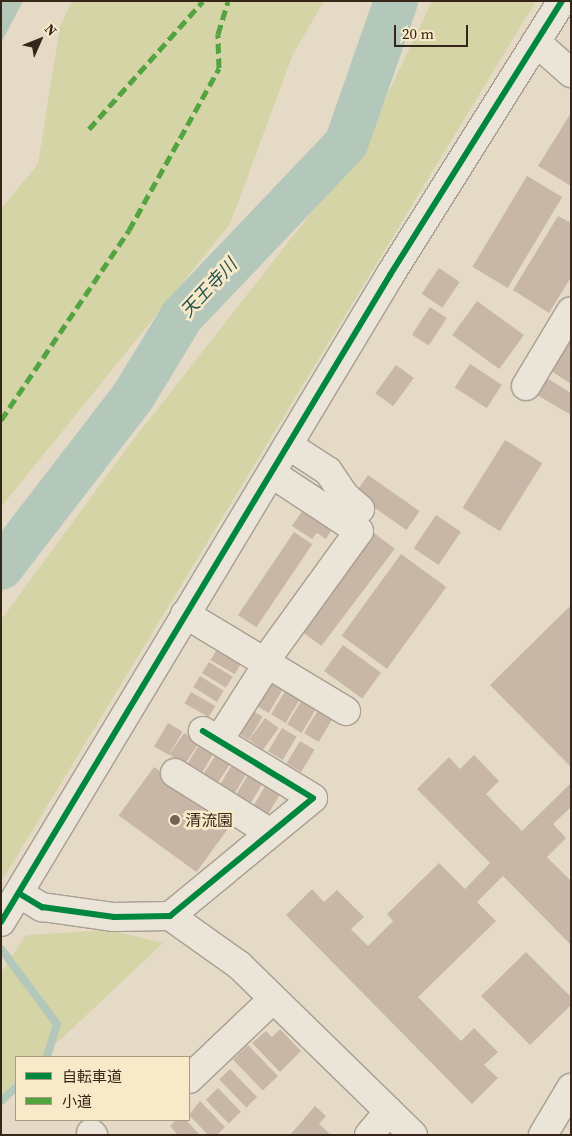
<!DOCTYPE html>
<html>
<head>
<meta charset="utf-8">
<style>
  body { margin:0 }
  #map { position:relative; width:572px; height:1136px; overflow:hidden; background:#e4dac6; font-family:"Source Serif 4","Noto Sans JP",serif }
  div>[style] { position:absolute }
  .green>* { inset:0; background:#d5d4a7 }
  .water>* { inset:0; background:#b3c8ba }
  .stream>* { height:8px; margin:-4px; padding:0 4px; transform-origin:4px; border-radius:4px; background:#b3c8ba }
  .river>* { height:44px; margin:-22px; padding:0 22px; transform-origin:22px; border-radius:22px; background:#b3c8ba }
  .building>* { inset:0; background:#c8b7a7; transform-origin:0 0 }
  .roads { filter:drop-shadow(1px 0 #a89e90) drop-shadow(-1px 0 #a89e90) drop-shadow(0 1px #a89e90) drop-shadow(0 -1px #a89e90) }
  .minor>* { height:28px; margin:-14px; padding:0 14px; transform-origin:14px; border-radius:14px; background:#ebe5d9 }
  .quiet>* { height:5px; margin-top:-2.5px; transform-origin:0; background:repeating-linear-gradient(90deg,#53a340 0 10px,transparent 0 15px) }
  .cycleway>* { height:6px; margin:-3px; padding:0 3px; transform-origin:3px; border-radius:3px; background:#00873e }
  .dots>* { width:14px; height:14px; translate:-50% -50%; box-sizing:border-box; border:2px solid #f8e9c9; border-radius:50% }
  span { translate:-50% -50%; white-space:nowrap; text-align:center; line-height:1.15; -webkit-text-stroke:5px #f8e9c9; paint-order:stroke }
  .poi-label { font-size:16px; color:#362619 }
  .left { translate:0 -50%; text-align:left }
  .water-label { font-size:18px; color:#275752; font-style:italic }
  .frame { position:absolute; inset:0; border:2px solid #362619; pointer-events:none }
  .legend { position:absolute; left:15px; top:1056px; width:175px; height:65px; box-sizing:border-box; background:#f8e9c9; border:1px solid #aa9b83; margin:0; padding:6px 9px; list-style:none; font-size:15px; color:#362619 }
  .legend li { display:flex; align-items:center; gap:10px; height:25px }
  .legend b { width:25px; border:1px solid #aa9b83 }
  .north { position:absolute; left:15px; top:15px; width:50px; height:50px; -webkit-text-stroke:4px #f8e9c9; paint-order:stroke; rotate:46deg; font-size:14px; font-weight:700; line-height:20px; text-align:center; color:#362619 }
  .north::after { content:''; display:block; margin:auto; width:18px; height:22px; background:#362619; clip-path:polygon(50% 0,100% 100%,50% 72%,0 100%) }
  .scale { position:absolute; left:394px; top:25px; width:74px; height:22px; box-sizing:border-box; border:2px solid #362619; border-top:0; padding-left:6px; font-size:15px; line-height:18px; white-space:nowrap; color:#362619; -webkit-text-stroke:4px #f8e9c9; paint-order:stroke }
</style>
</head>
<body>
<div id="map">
  <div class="green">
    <i style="clip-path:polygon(72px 1px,324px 1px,293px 54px,230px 224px,1px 507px,1px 209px,38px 164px,60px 26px)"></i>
    <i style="clip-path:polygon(432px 1px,536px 1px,1px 882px,1px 620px,127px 448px,362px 148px)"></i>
    <i style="clip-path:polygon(109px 930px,163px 943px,42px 1057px,16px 1057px,16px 1081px,1px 1095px,1px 973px,26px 935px)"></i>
  </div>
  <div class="water">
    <i style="clip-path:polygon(1px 1px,23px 1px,1px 43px)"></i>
  </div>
  <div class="stream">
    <i style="left:1px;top:949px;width:94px;rotate:53.3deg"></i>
    <i style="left:57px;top:1024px;width:34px;rotate:107deg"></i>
    <i style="left:1px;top:1101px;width:21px;rotate:-43deg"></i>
  </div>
  <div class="river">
    <i style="left:1px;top:568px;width:218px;rotate:-52.4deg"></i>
    <i style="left:134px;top:395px;width:92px;rotate:-58.7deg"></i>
    <i style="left:182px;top:316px;width:238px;rotate:-46.4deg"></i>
    <i style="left:346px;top:144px;width:151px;rotate:-70.7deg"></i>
  </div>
  <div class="building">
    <i style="clip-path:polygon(571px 113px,571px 186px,538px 166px)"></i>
    <i style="left:527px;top:176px;width:41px;height:106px;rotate:31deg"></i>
    <i style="clip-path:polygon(558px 216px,571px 223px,571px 277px,549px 313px,513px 290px)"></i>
    <i style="left:439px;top:268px;width:25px;height:31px;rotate:34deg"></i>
    <i style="left:477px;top:301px;width:58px;height:42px;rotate:36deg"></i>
    <i style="left:430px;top:307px;width:20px;height:33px;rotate:33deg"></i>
    <i style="clip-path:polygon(571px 331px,571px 384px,547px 368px)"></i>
    <i style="left:470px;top:364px;width:38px;height:28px;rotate:33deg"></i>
    <i style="left:396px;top:365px;width:22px;height:35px;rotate:36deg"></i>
    <i style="clip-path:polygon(542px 375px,571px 393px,571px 415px,532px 392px)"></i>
    <i style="left:505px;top:440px;width:44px;height:80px;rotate:32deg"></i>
    <i style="left:368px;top:475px;width:63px;height:23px;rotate:35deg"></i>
    <i style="clip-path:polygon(305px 507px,334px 526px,326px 539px,317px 533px,312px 539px,292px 526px)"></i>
    <i style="left:436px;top:515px;width:30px;height:40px;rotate:34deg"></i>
    <i style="left:294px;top:532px;width:22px;height:100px;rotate:34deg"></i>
    <i style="left:374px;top:533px;width:26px;height:122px;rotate:37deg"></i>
    <i style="left:401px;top:554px;width:56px;height:101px;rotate:36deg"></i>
    <i style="clip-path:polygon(569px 607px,571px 609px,571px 767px,490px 685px)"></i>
    <i style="left:343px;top:645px;width:47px;height:32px;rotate:36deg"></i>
    <i style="left:217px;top:649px;width:28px;height:13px;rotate:30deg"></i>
    <i style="left:209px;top:662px;width:28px;height:13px;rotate:32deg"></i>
    <i style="left:200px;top:676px;width:28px;height:13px;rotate:32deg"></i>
    <i style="left:268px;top:681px;width:17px;height:27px;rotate:31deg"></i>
    <i style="left:285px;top:691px;width:17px;height:27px;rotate:31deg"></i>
    <i style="left:191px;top:692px;width:28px;height:13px;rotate:30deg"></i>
    <i style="left:301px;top:701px;width:17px;height:27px;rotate:31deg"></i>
    <i style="left:248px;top:708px;width:17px;height:27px;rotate:31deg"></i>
    <i style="left:318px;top:710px;width:17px;height:27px;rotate:31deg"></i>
    <i style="left:265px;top:718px;width:17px;height:27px;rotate:36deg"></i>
    <i style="left:168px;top:723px;width:17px;height:27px;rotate:31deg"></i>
    <i style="left:282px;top:728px;width:17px;height:27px;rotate:31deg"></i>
    <i style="left:184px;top:733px;width:18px;height:26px;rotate:34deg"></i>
    <i style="left:300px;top:741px;width:17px;height:26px;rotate:31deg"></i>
    <i style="left:200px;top:743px;width:17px;height:27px;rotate:31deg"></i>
    <i style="left:217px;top:753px;width:17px;height:27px;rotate:33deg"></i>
    <i style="clip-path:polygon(474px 755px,499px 781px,486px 794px,522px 831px,571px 783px,571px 807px,553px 824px,566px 838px,547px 857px,571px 881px,571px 945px,503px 876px,477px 902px,496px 921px,418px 997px,461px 1041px,474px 1028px,498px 1052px,484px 1065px,498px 1078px,472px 1104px,286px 915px,312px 889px,324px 902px,337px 890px,364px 917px,351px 929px,368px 946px,393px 921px,387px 914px,439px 863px,465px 889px,490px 863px,417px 789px,449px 757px,460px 769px)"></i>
    <i style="left:233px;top:763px;width:17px;height:27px;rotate:31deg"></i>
    <i style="left:154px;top:767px;width:96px;height:60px;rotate:36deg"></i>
    <i style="left:249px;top:773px;width:17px;height:27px;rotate:31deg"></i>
    <i style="left:267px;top:783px;width:17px;height:27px;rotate:31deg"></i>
    <i style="clip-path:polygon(526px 952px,571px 997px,571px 1005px,530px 1045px,481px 996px)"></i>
    <i style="clip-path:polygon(280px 1029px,301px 1051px,280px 1072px,252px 1043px,266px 1031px,272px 1037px)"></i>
    <i style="left:248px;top:1045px;width:43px;height:21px;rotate:46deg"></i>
    <i style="left:230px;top:1069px;width:39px;height:15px;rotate:46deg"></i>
    <i style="left:218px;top:1088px;width:33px;height:17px;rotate:46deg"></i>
    <i style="clip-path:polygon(200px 1101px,225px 1127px,217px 1135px,208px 1135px,189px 1115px)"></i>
    <i style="clip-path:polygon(315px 1106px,326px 1116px,319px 1124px,331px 1135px,290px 1135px)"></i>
    <i style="clip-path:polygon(176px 1120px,186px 1120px,200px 1135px,178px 1135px,170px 1126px)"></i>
  </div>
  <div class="roads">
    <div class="minor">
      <i style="left:536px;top:42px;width:47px;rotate:41.5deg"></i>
      <i style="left:526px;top:386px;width:87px;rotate:-59deg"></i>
      <i style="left:288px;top:445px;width:48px;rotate:33deg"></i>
      <i style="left:328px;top:471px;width:30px;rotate:56deg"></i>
      <i style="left:345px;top:496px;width:20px;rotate:41deg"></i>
      <i style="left:185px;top:614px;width:188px;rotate:31.1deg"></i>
      <i style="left:265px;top:661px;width:160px;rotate:-54.1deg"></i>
      <i style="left:359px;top:531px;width:105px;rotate:-146.6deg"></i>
      <i style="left:219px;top:740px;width:91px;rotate:-57.5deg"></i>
      <i style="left:175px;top:773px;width:111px;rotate:32.1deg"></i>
      <i style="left:20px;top:894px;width:26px;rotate:31deg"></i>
      <i style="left:42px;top:907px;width:73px;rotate:7.9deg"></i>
      <i style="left:114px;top:917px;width:56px;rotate:-1deg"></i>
      <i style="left:170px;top:916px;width:185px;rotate:-39.5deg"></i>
      <i style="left:313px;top:798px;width:129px;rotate:-148.7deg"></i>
      <i style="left:170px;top:916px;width:85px;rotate:35.4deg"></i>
      <i style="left:239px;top:965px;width:243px;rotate:44.3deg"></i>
      <i style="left:1px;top:922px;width:755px;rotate:-58.98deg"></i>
      <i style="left:390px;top:275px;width:324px;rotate:-57.9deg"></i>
      <i style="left:189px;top:1079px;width:116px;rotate:-43.6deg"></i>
      <i style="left:91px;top:1133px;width:3px;rotate:45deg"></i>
      <i style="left:369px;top:1135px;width:31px;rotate:-50deg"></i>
      <i style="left:543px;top:1135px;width:55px;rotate:-59.2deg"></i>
    </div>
  </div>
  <div class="quiet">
    <i style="left:89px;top:129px;width:171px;rotate:-48.3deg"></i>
    <i style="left:1px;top:420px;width:229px;rotate:-56deg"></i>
    <i style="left:129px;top:230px;width:185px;rotate:-60.9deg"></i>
    <i style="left:219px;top:68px;width:34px;rotate:-92deg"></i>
    <i style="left:218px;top:34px;width:34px;rotate:-73deg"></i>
  </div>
  <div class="cycleway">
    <i style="left:20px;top:894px;width:26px;rotate:31deg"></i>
    <i style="left:42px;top:907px;width:73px;rotate:7.9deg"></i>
    <i style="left:114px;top:917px;width:56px;rotate:-1deg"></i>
    <i style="left:170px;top:916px;width:185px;rotate:-39.5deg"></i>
    <i style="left:313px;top:798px;width:129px;rotate:-148.7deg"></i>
    <i style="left:1px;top:922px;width:755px;rotate:-58.98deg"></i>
    <i style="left:390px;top:275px;width:324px;rotate:-57.9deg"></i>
  </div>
  <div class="dots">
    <i style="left:175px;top:820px;background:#736556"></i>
  </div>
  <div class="poi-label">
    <span class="left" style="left:185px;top:820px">清流園</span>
  </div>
  <div class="water-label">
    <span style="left:209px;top:288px;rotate:-47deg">天王寺川</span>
  </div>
  <div class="frame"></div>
  <ul class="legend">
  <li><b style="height:6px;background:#00873e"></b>自転車道</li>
  <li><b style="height:6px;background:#53a340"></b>小道</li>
  </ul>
  <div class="north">N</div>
  <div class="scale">20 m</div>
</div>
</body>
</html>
